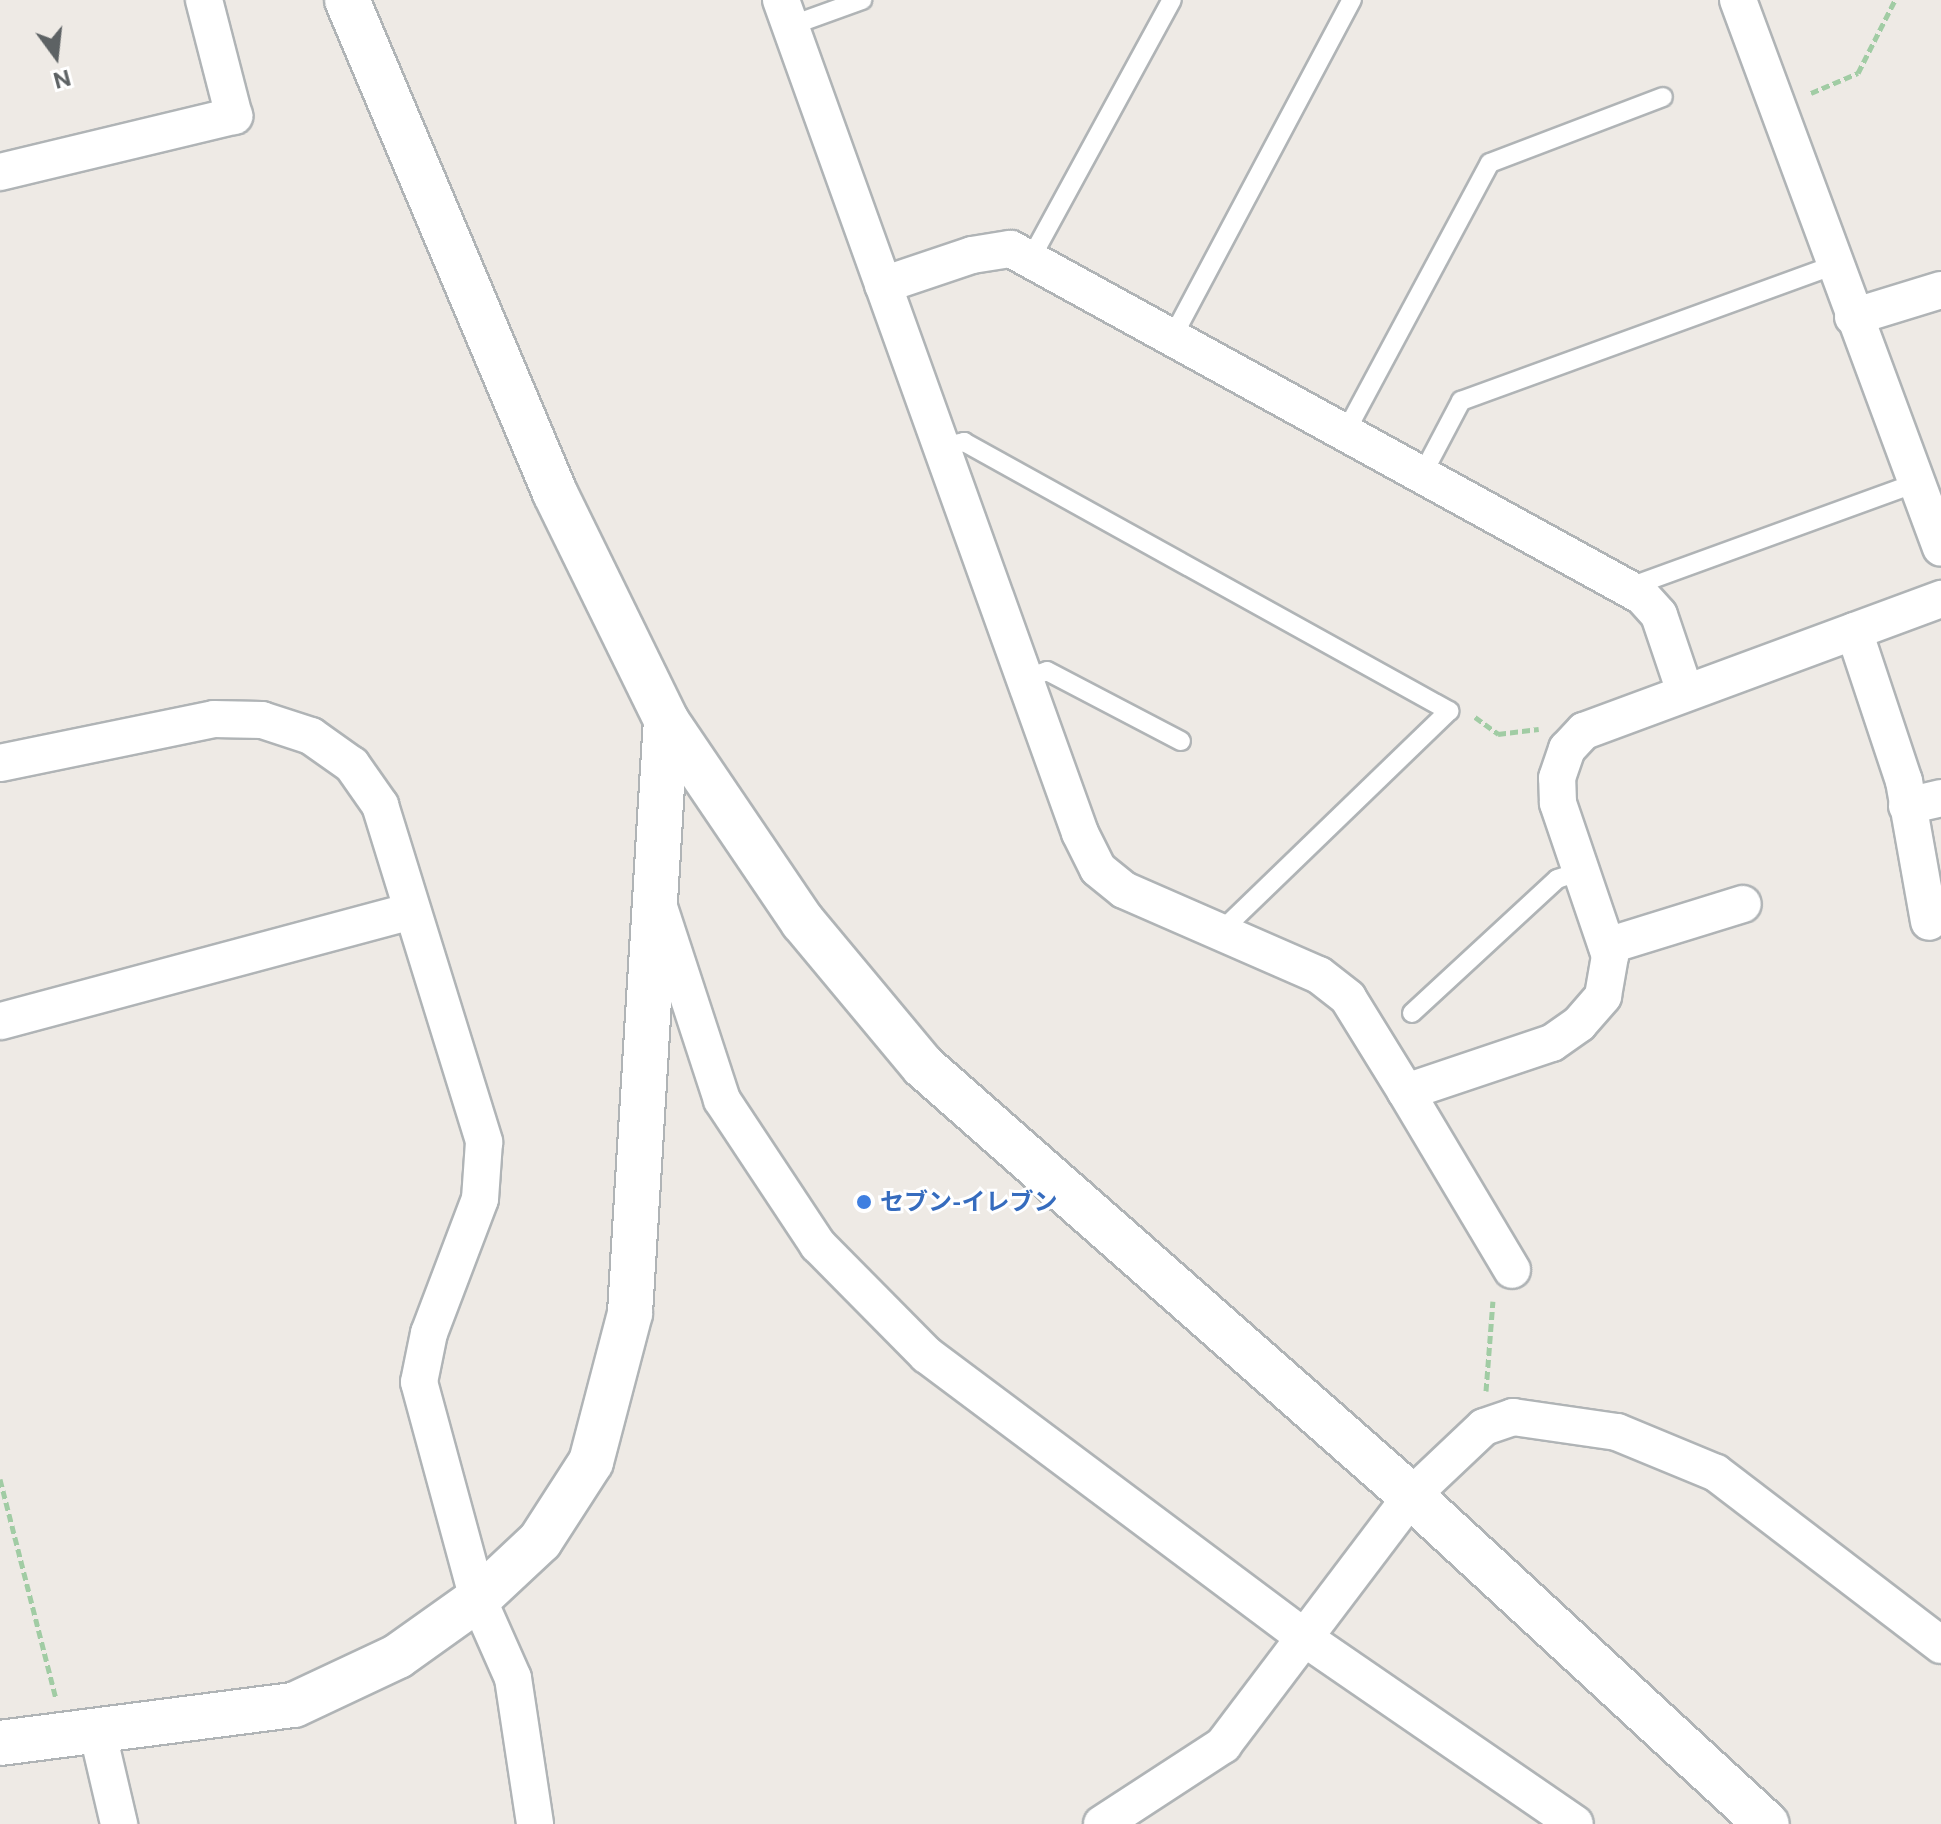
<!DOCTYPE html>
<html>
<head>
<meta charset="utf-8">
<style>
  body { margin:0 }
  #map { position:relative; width:1941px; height:1824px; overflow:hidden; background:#eeeae5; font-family:"Public Sans","Noto Sans JP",sans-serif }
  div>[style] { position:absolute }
  .path>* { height:5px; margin-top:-2.5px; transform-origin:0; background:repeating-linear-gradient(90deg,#a1cca4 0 8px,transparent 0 12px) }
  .roads { filter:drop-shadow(2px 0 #b0b4b6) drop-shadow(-2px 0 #b0b4b6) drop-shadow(0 2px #b0b4b6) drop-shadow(0 -2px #b0b4b6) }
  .service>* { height:18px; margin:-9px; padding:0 9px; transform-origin:9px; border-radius:9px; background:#fff }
  .minor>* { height:36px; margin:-18px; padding:0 18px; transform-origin:18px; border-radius:18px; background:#fff }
  .tertiary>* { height:44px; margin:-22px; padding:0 22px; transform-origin:22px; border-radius:22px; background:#fff }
  .dots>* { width:22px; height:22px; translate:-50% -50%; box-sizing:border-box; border:4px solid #fff; border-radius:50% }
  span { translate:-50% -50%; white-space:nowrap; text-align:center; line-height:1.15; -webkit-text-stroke:6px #fff; paint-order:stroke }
  .shop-label { font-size:24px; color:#366cbe; font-weight:700 }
  .left { translate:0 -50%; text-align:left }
  .north { position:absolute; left:16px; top:16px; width:80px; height:80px; -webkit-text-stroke:6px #fff; paint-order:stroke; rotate:165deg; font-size:22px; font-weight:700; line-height:32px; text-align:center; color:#5d6264 }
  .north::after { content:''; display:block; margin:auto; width:28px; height:36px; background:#5d6264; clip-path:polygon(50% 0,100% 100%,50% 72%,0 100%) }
</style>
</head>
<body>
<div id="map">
  <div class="path">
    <i style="left:1811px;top:93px;width:51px;rotate:-23.1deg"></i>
    <i style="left:1858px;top:73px;width:82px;rotate:-63.1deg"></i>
    <i style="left:1475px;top:717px;width:29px;rotate:36deg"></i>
    <i style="left:1498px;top:734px;width:41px;rotate:-7deg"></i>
    <i style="left:1486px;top:1391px;width:90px;rotate:-85.6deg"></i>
    <i style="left:0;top:1479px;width:226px;rotate:75.7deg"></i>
  </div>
  <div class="roads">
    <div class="service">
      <i style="left:790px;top:26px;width:77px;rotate:-19.9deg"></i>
      <i style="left:1030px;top:260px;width:296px;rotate:-61.4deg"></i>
      <i style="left:1172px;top:338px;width:383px;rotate:-62deg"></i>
      <i style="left:1345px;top:433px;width:306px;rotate:-61.8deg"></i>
      <i style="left:1490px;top:163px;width:185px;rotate:-20.9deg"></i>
      <i style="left:941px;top:447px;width:24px;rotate:-12deg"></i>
      <i style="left:964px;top:442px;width:555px;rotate:29.01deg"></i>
      <i style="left:1449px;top:711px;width:318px;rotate:136deg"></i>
      <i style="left:1422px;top:475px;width:84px;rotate:-62.2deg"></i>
      <i style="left:1461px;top:401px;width:398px;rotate:-20deg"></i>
      <i style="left:1630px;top:587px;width:304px;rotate:-20deg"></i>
      <i style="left:1024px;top:679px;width:24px;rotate:-19deg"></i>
      <i style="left:1047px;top:671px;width:151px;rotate:27.6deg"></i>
      <i style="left:1412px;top:1013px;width:197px;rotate:-42.7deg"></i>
      <i style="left:1557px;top:879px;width:25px;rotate:-18deg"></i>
    </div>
    <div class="minor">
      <i style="left:781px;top:0;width:885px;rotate:70.25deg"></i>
      <i style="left:1080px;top:833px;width:40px;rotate:63.4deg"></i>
      <i style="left:1098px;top:869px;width:33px;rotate:39deg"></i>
      <i style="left:1124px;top:890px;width:213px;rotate:23.6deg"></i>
      <i style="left:1319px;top:975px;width:37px;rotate:38deg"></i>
      <i style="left:1348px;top:998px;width:110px;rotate:58.3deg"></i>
      <i style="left:1406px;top:1092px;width:154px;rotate:-18.6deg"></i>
      <i style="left:1552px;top:1043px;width:33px;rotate:-35deg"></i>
      <i style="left:1579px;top:1024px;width:37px;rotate:-49deg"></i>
      <i style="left:1603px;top:996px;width:41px;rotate:-80.1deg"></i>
      <i style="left:1610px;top:956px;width:162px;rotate:-108.8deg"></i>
      <i style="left:1558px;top:803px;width:25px;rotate:-92deg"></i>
      <i style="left:1557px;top:778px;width:31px;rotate:-71deg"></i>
      <i style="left:1567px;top:749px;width:25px;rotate:-47deg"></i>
      <i style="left:1584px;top:731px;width:381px;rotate:-20.3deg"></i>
      <i style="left:1738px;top:0;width:584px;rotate:69.67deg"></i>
      <i style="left:0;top:172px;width:241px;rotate:-13.5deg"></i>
      <i style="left:234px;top:116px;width:120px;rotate:-104.5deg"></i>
      <i style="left:883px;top:285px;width:94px;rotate:-18.6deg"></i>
      <i style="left:972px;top:255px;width:39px;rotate:-9deg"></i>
      <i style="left:1011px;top:249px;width:720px;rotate:28.81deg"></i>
      <i style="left:1642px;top:596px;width:25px;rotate:48deg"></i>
      <i style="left:1659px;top:615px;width:81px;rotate:71.3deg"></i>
      <i style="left:1853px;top:317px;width:92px;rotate:-17.1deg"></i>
      <i style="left:1854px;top:631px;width:158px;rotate:71.6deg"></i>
      <i style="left:1904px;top:781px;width:143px;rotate:79.9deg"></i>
      <i style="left:0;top:763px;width:218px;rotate:-11.6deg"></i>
      <i style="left:214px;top:719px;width:48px;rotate:1.2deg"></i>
      <i style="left:262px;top:720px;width:52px;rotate:18.1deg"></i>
      <i style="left:311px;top:736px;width:50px;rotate:35.3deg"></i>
      <i style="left:352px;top:765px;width:49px;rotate:55deg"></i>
      <i style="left:380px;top:805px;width:353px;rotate:72.8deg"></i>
      <i style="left:484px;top:1142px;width:57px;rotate:94deg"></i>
      <i style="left:480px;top:1199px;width:143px;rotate:110.8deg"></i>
      <i style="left:429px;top:1333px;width:50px;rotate:101.5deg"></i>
      <i style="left:419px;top:1382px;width:225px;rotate:74.8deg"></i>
      <i style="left:478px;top:1599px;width:86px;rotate:66.1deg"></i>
      <i style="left:513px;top:1678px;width:148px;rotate:81.4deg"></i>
      <i style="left:1907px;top:806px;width:35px;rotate:-13deg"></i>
      <i style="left:658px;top:904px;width:206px;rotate:71.9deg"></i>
      <i style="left:722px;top:1100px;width:174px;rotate:56.5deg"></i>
      <i style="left:818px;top:1245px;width:155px;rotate:45.3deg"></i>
      <i style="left:927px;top:1355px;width:474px;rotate:36.8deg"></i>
      <i style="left:1306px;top:1639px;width:326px;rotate:34.5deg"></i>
      <i style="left:1607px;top:946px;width:142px;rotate:-17.2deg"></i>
      <i style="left:1px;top:1021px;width:425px;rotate:-15deg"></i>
      <i style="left:1406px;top:1092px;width:207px;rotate:59.2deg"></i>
      <i style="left:97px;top:1730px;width:97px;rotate:76.8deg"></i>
      <i style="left:1102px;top:1824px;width:145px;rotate:-33.1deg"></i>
      <i style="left:1223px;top:1745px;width:312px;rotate:-52.9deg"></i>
      <i style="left:1411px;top:1496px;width:100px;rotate:-43.4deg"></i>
      <i style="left:1484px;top:1427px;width:31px;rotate:-19deg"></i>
      <i style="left:1513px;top:1417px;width:105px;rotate:8.2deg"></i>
      <i style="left:1617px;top:1432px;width:107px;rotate:22.5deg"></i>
      <i style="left:1716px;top:1473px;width:283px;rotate:37.4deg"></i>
    </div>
    <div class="tertiary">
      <i style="left:347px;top:0;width:535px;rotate:67.12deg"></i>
      <i style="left:555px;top:493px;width:253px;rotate:63.9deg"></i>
      <i style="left:666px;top:720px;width:244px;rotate:55.9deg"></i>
      <i style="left:803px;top:922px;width:187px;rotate:50.2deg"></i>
      <i style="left:923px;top:1066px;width:650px;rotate:41.38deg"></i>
      <i style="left:1411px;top:1496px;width:484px;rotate:42.7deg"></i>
      <i style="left:0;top:1743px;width:296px;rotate:-7.4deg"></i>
      <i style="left:294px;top:1705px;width:115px;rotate:-25.2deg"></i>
      <i style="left:398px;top:1656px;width:98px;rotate:-35.5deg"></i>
      <i style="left:478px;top:1599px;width:85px;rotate:-43.1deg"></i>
      <i style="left:540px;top:1541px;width:94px;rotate:-57.2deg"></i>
      <i style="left:591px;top:1462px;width:154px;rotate:-75.3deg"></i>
      <i style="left:630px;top:1313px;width:594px;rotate:-86.53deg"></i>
    </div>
  </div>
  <div class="dots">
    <i style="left:864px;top:1202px;background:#3f7fe0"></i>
  </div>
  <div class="shop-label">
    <span class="left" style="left:880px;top:1202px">セブン-イレブン</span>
  </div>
  <div class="north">N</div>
</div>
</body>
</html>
